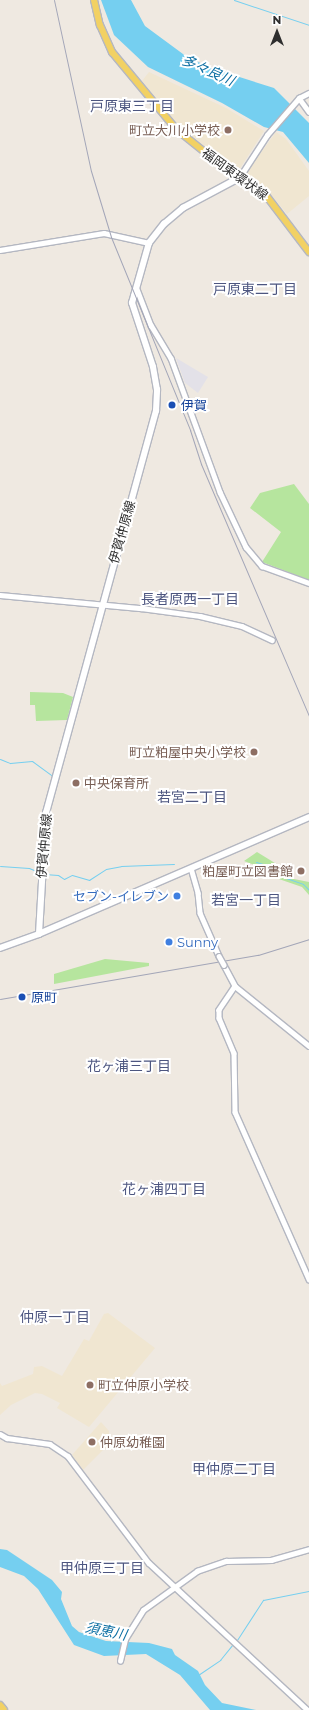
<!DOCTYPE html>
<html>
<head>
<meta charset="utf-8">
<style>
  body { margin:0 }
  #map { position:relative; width:309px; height:1710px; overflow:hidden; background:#efe9e1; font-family:Montserrat,"Noto Sans JP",sans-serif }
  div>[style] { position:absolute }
  .industrial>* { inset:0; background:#e3e1e8 }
  .education>* { inset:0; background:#f0e6d1 }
  .green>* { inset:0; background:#b6e59e }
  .water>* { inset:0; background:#75cff0 }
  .stream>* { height:1px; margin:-0.5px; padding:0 0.5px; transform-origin:0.5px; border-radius:0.5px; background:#75cff0 }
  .roads { filter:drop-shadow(1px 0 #b4b7c1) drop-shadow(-1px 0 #b4b7c1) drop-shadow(0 1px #b4b7c1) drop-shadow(0 -1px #b4b7c1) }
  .tertiary>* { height:4.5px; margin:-2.25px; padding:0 2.25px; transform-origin:2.25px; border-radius:2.25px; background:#fff }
  .secondary>* { height:5.5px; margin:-2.75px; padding:0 2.75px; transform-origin:2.75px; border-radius:2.75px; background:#fff }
  .primary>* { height:6px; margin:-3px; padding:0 3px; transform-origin:3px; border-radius:3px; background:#f2d163 }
  .rail>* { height:1px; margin:-0.5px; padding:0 0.5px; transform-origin:0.5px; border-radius:0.5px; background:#a3a6b8 }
  .bridges { filter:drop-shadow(1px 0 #b4b7c1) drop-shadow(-1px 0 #b4b7c1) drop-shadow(0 1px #b4b7c1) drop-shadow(0 -1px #b4b7c1) }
  .tertiary-bridge>* { height:4.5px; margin:-2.25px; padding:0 2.25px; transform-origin:2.25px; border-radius:2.25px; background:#fff }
  .dots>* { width:11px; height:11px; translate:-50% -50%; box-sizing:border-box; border:2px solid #fff; border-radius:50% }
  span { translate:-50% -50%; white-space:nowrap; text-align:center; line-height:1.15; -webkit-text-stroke:4px #fff; paint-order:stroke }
  .education-label { font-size:13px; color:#785e54 }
  .right { translate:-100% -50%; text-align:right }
  .left { translate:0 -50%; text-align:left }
  .street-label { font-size:13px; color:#2e2e2e }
  .transit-label { font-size:13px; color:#164399 }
  .shop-label { font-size:13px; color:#366cbe }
  .water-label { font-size:14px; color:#0d6fa3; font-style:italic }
  .neighbourhood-label { font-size:14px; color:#4d5680 }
  .north { position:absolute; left:257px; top:12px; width:40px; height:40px; -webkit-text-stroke:3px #fff; paint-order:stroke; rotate:0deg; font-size:11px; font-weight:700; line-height:16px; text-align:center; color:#2e2e2e }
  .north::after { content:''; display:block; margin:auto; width:14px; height:18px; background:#2e2e2e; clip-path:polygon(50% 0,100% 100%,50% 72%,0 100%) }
</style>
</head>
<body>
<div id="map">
  <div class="industrial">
    <i style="clip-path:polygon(176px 358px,208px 377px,198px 393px,185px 383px)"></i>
  </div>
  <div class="education">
    <i style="clip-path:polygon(149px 72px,226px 108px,264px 131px,237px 173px,179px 127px,142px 81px)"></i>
    <i style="clip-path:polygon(276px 132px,286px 139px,309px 171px,309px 196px,287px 214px,269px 192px,247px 177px,247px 172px)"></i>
    <i style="clip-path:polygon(108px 1313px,155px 1348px,89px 1427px,57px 1408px,60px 1403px,42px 1394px,35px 1393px,11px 1405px,0 1415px,0 1383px,2px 1386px,33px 1374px,34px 1367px,42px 1366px,62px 1376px,84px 1339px,89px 1341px,104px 1314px)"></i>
    <i style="clip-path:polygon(101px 1422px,109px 1431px,109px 1444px,83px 1470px,72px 1455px)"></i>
  </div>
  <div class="green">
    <i style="clip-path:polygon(294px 484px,309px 504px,309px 580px,262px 562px,281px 532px,250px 508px,260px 493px)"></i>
    <i style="clip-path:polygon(30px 692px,63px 693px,73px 697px,67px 720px,36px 721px,35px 705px,30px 705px)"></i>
    <i style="clip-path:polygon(257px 852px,283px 868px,294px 879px,309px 882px,309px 895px,302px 887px,276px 878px,276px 873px,244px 861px)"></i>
    <i style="clip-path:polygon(105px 959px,149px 963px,149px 966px,54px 984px,54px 974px)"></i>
  </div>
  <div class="water">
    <i style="clip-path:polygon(101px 0,131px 0,145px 26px,183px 54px,208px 67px,274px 88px,309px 123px,309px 163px,283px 132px,264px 127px,222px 103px,148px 67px,114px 35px)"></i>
    <i style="clip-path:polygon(0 1549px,7px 1550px,52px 1580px,62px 1592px,61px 1599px,72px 1626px,79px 1632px,106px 1641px,149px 1643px,172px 1649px,175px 1655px,198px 1671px,205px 1685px,222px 1703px,256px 1710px,210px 1710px,180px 1675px,146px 1654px,104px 1656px,74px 1645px,38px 1589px,24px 1576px,0 1567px)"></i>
  </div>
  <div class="stream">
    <i style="left:234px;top:0;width:79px;rotate:18.4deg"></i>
    <i style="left:0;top:759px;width:11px;rotate:22deg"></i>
    <i style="left:10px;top:763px;width:22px;rotate:-5deg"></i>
    <i style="left:32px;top:761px;width:26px;rotate:36deg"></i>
    <i style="left:256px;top:862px;width:15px;rotate:16deg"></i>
    <i style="left:270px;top:866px;width:20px;rotate:37deg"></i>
    <i style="left:286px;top:878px;width:18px;rotate:19deg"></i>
    <i style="left:303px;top:884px;width:8px;rotate:45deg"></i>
    <i style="left:0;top:866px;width:29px;rotate:4deg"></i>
    <i style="left:29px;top:868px;width:13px;rotate:23deg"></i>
    <i style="left:44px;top:874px;width:14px;rotate:4deg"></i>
    <i style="left:58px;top:875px;width:7px;rotate:34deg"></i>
    <i style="left:64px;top:879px;width:9px;rotate:-27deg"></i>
    <i style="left:72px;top:875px;width:18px;rotate:16deg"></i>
    <i style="left:89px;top:880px;width:20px;rotate:-33deg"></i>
    <i style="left:106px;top:869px;width:15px;rotate:-11deg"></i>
    <i style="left:121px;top:866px;width:53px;rotate:-2.2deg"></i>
    <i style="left:237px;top:1640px;width:48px;rotate:-57deg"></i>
    <i style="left:263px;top:1600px;width:47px;rotate:-11.1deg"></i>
    <i style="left:198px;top:1675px;width:27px;rotate:-34deg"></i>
    <i style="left:220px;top:1660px;width:21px;rotate:-51deg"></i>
  </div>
  <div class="roads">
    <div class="tertiary">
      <i style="left:299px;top:98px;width:17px;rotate:54deg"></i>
      <i style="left:239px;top:178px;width:51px;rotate:-56.9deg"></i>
      <i style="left:267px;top:135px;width:49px;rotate:-49.1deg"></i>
      <i style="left:299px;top:98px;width:11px;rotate:-27deg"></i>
      <i style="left:0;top:250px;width:105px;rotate:-9.3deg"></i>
      <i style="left:104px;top:233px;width:46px;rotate:12.5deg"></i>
      <i style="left:137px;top:289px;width:39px;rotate:69deg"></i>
      <i style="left:151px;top:325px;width:39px;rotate:59deg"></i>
      <i style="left:171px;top:358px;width:143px;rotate:69.9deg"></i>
      <i style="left:220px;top:492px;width:61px;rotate:64.7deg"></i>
      <i style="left:246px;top:547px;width:25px;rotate:50deg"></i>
      <i style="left:262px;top:566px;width:50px;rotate:19.9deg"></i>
      <i style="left:0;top:595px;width:142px;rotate:5.3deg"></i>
      <i style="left:141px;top:608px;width:60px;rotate:7.7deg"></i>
      <i style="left:200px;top:616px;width:43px;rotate:13.4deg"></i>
      <i style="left:242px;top:626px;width:33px;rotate:25deg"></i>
      <i style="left:191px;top:868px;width:26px;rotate:74deg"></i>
      <i style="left:198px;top:893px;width:20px;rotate:84deg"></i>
      <i style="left:200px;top:913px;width:47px;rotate:66.2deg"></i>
      <i style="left:224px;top:965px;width:24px;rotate:62deg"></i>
      <i style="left:235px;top:986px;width:29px;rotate:124deg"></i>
      <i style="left:219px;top:1010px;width:8px;rotate:90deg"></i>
      <i style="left:219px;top:1018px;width:38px;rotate:67deg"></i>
      <i style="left:234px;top:1053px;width:59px;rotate:89deg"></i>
      <i style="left:235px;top:1112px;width:183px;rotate:66.1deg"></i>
      <i style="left:235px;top:986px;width:95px;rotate:39deg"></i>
      <i style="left:0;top:1434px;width:8px;rotate:30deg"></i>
      <i style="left:7px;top:1438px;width:43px;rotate:7.9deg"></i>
      <i style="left:50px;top:1444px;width:22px;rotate:34deg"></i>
      <i style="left:68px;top:1456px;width:134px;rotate:52.9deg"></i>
      <i style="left:149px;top:1563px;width:217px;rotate:42.8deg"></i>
      <i style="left:120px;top:1661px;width:23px;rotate:-77deg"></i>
      <i style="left:125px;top:1639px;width:34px;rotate:-58deg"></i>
      <i style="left:143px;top:1610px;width:67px;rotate:-35.8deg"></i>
      <i style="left:197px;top:1571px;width:31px;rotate:-19deg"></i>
      <i style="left:226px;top:1561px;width:45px;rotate:-1.3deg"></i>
      <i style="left:271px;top:1560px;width:40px;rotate:-16deg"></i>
    </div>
    <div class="secondary">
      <i style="left:39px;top:934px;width:121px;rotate:-86.7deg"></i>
      <i style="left:46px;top:813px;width:417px;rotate:-74.7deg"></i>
      <i style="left:156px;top:411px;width:21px;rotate:-87deg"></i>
      <i style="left:157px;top:390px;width:23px;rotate:-100deg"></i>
      <i style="left:153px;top:367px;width:67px;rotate:-108.2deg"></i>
      <i style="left:132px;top:303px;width:7px;rotate:-74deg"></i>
      <i style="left:134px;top:296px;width:55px;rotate:-74.2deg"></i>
      <i style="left:149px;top:243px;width:24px;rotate:-52deg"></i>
      <i style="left:164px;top:224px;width:25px;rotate:-40deg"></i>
      <i style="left:183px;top:208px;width:64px;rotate:-28.2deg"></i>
      <i style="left:0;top:948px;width:41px;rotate:-19.7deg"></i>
      <i style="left:39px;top:934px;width:294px;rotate:-23.4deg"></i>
    </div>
    <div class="primary">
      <i style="left:94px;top:0;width:26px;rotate:77deg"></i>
      <i style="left:100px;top:25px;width:30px;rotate:66deg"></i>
      <i style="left:112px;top:52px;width:100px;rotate:50.3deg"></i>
      <i style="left:176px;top:129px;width:65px;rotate:38.8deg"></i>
      <i style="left:227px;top:170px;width:45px;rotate:32.3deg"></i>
      <i style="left:265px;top:194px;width:73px;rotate:52.8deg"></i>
      <i style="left:0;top:1705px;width:6px;rotate:51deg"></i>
    </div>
  </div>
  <div class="rail">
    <i style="left:54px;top:0;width:175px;rotate:77.8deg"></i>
    <i style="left:91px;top:171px;width:69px;rotate:73.1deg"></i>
    <i style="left:111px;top:237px;width:209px;rotate:67.7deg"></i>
    <i style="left:190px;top:430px;width:36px;rotate:72deg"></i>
    <i style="left:201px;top:464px;width:274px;rotate:66.8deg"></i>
    <i style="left:0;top:999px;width:262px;rotate:-9.7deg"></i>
    <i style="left:258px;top:955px;width:53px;rotate:-17.4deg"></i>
  </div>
  <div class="bridges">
    <div class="tertiary-bridge">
      <i style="left:219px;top:956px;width:10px;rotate:61deg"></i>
    </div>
  </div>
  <div class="dots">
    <i style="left:228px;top:130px;background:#8d6e63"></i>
    <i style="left:172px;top:405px;background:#1a4fb4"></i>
    <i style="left:254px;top:752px;background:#8d6e63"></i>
    <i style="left:76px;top:783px;background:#8d6e63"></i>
    <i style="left:301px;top:871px;background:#8d6e63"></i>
    <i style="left:177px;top:896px;background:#3f7fe0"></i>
    <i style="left:169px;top:942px;background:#3f7fe0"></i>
    <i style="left:22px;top:997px;background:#1a4fb4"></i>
    <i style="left:90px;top:1385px;background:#8d6e63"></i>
    <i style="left:92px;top:1442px;background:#8d6e63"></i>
  </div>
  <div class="education-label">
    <span class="right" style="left:220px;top:130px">町立大川小学校</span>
    <span class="right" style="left:246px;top:752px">町立粕屋中央小学校</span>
    <span class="left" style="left:84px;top:783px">中央保育所</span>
    <span class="right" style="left:293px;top:871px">粕屋町立図書館</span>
    <span class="left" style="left:98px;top:1385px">町立仲原小学校</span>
    <span class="left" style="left:100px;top:1442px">仲原幼稚園</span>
  </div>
  <div class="street-label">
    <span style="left:235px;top:174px;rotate:36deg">福岡東環状線</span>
    <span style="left:122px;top:532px;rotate:-74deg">伊賀仲原線</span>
    <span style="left:44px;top:846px;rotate:-85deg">伊賀仲原線</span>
  </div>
  <div class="transit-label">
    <span class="left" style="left:181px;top:405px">伊賀</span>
    <span class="left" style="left:31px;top:997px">原町</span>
  </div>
  <div class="shop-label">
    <span class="right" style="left:169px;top:896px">セブン-イレブン</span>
    <span class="left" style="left:177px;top:942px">Sunny</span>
  </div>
  <div class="water-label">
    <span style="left:208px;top:70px;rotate:24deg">多々良川</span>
    <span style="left:106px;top:1631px;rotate:11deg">須恵川</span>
  </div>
  <div class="neighbourhood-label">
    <span style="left:132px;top:106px">戸原東三丁目</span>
    <span style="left:255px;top:289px">戸原東二丁目</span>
    <span style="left:190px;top:599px">長者原西一丁目</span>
    <span style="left:192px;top:797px">若宮二丁目</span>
    <span style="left:246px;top:900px">若宮一丁目</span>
    <span style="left:129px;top:1066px">花ヶ浦三丁目</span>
    <span style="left:164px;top:1189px">花ヶ浦四丁目</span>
    <span style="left:55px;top:1317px">仲原一丁目</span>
    <span style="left:234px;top:1469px">甲仲原二丁目</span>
    <span style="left:102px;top:1568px">甲仲原三丁目</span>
  </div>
  <div class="north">N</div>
</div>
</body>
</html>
